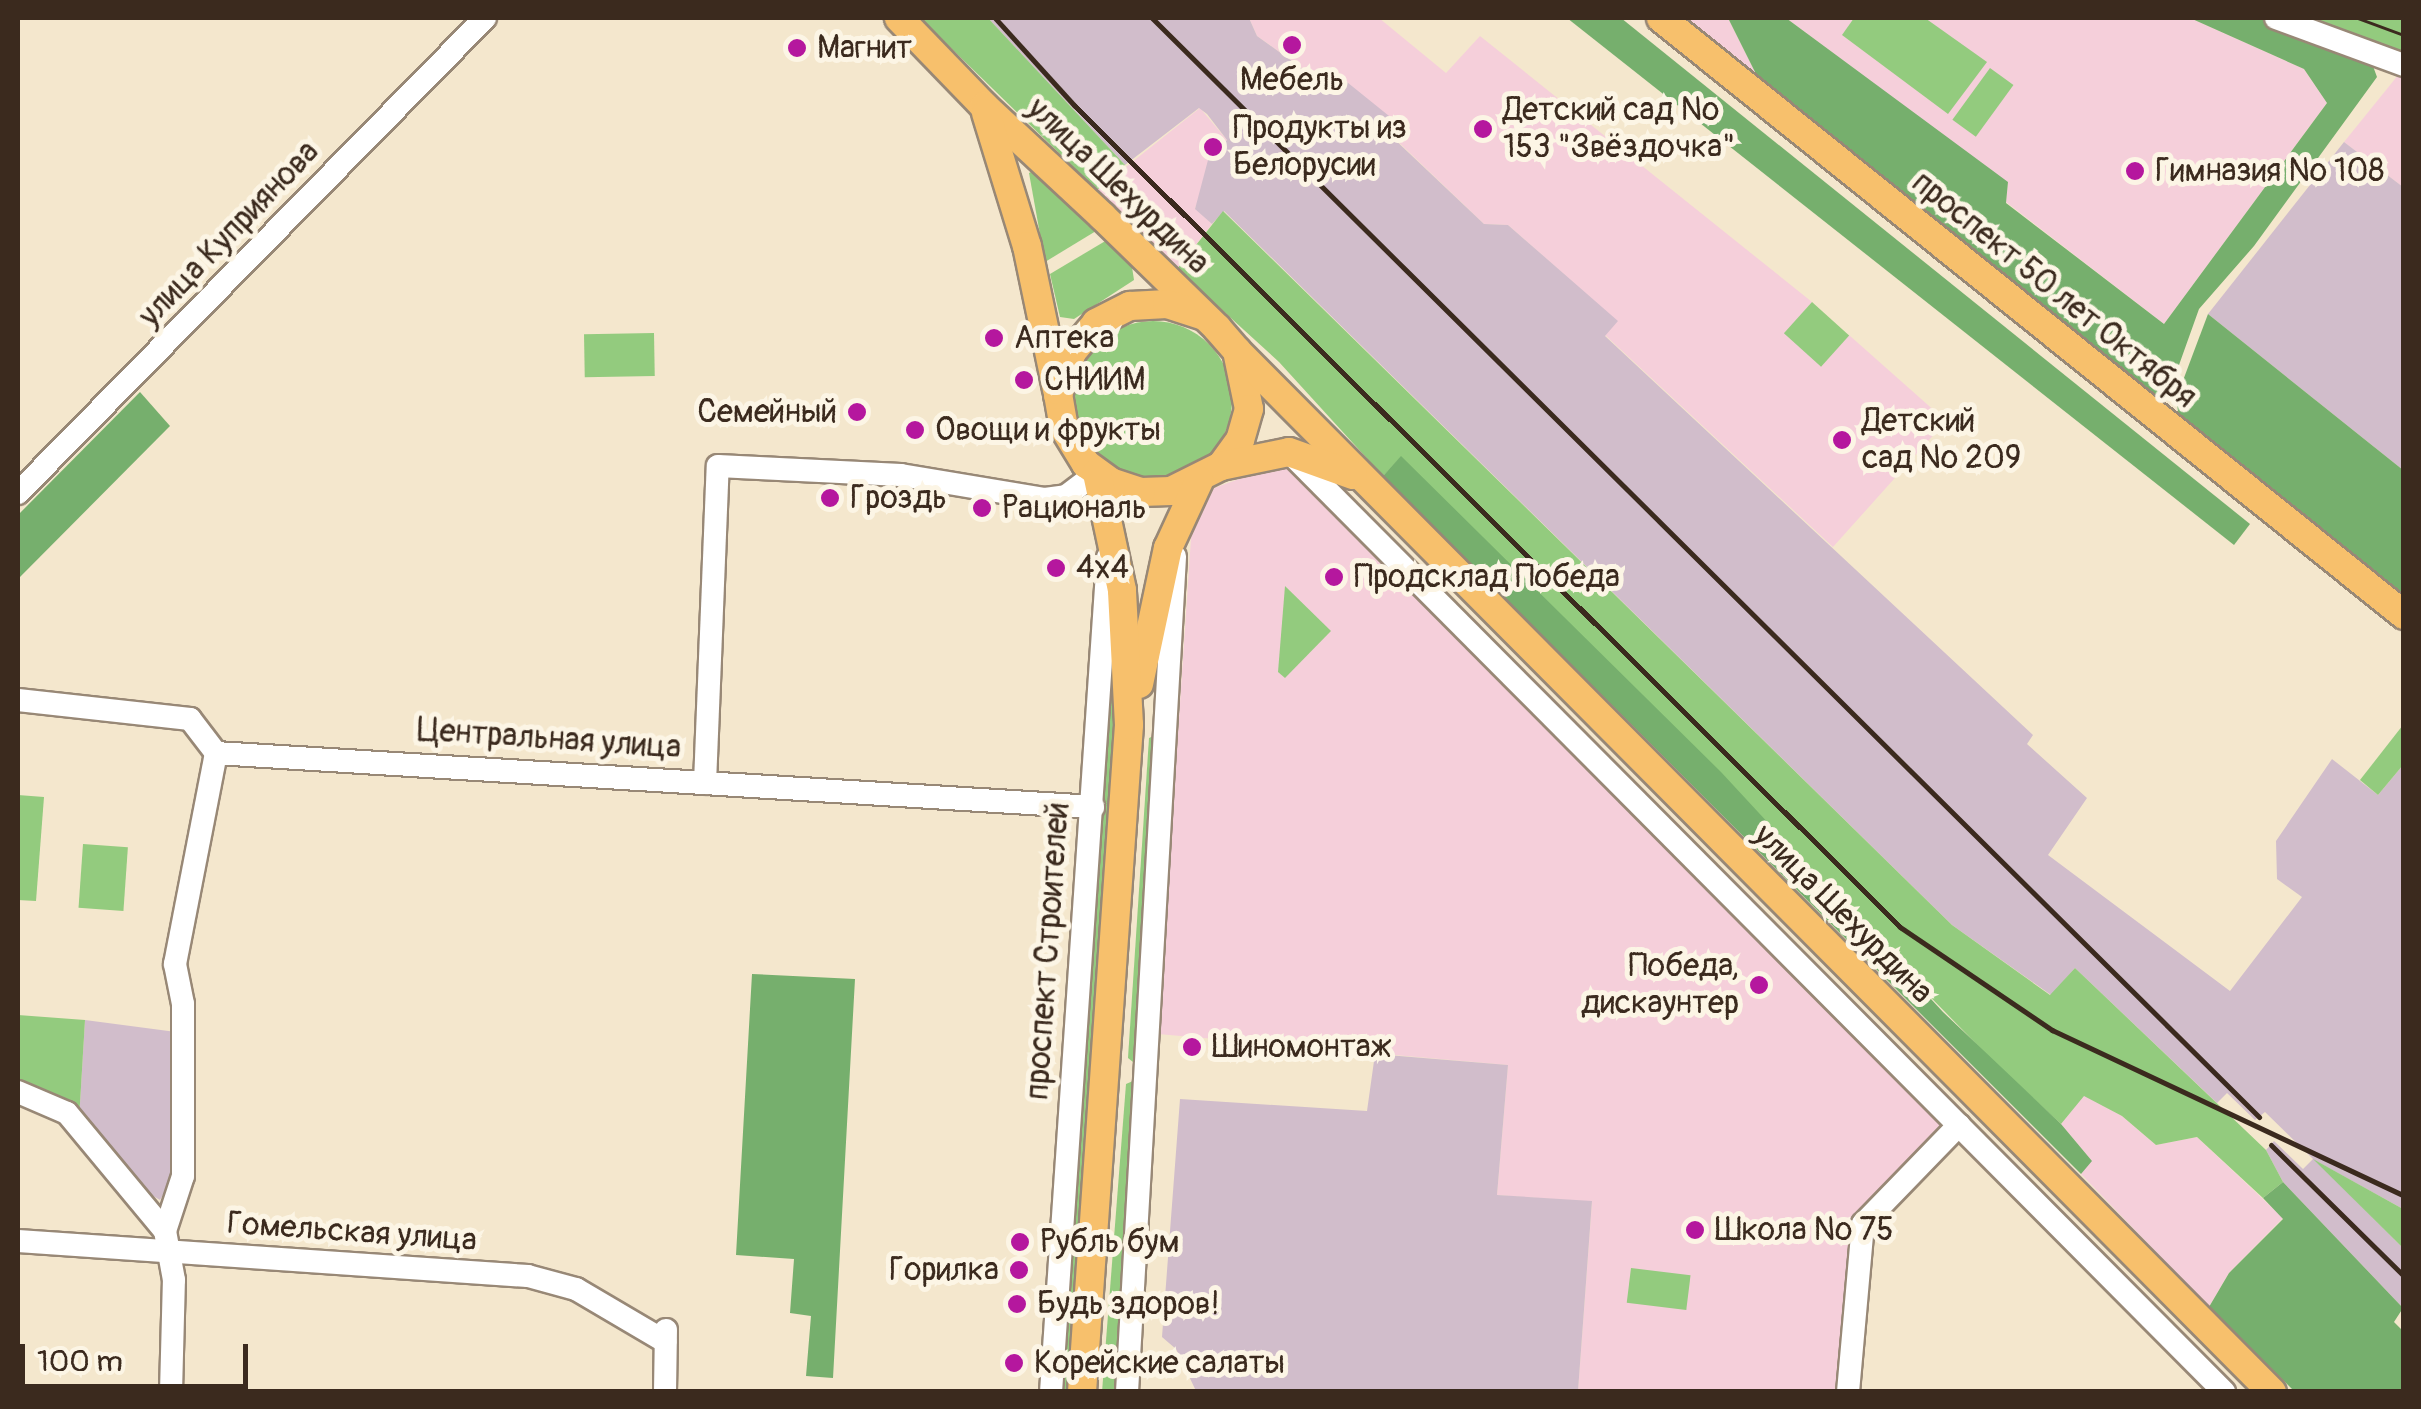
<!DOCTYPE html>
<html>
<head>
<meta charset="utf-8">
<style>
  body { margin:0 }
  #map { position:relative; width:2421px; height:1409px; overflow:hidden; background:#f4e7cd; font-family:Pangolin,sans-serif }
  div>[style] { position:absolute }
  .built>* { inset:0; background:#f5cfda }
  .industrial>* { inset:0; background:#d1bdcb }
  .green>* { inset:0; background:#93cb7e; transform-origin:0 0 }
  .round { border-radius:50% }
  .forest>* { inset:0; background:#76af6d }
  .roads { filter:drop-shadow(2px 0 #988876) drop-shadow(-2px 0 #988876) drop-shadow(0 2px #988876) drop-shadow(0 -2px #988876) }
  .minor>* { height:22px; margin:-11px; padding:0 11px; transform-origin:11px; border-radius:11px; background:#fff }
  .major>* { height:28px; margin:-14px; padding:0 14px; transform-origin:14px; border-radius:14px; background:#f7c06c }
  .tram>* { height:2.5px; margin:-1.25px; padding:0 1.25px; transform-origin:1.25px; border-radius:1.25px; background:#3b2a1e }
  .rail>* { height:5px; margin:-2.5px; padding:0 2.5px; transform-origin:2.5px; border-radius:2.5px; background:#3b2a1e }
  .dots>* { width:28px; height:28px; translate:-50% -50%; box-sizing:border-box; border:5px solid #fcf5e5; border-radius:50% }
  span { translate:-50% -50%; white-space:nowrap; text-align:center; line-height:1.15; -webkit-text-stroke:10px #fcf5e5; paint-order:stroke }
  .poi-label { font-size:32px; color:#3b2a1e }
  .left { translate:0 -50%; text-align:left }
  .right { translate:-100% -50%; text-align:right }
  .street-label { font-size:32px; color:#3b2a1e }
  .frame { position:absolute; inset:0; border:20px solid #3b2a1e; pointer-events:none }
  .scale { position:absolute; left:20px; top:1344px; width:228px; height:45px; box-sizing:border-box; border:5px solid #3b2a1e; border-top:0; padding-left:12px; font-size:30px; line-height:35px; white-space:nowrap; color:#3b2a1e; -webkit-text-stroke:8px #fcf5e5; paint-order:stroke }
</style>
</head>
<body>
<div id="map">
  <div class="built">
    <i style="clip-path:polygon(1249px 18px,1379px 18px,1446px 73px,1480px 36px,1812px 302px,1785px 333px,1821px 364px,1849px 335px,1946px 421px,1833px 547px,1605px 335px,1617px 321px,1508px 225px,1484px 224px,1390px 134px,1398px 125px,1332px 71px,1322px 82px,1257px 36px)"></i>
    <i style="clip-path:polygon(1681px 18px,1728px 18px,1758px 78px)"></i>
    <i style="clip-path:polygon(1786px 18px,2190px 18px,2304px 69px,2327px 103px,2164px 324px,2006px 202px,2008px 183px)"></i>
    <i style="clip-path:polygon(2399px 74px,2403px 74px,2403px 187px,2344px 142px)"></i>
    <i style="clip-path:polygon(1200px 108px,1227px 140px,1195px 208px,1212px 224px,1177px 269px,1097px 190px)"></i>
    <i style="clip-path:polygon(1278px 465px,1291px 469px,1949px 1122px,1856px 1217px,1843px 1391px,1578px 1391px,1592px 1202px,1497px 1195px,1508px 1065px,1158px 1034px,1192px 523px,1214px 488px)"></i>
    <i style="clip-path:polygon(2084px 1095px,2122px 1116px,2156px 1145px,2197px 1137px,2283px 1218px,2229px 1273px,2209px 1307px,2081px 1174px,2091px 1160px,2061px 1124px)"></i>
  </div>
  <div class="industrial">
    <i style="clip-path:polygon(988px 18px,1249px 18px,1257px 36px,1321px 82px,1332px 70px,1399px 124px,1390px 135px,1484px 224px,1508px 225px,1618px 321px,1605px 336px,2033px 735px,2027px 744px,2087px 798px,2048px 855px,2230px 991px,2302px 897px,2277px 879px,2276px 841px,2332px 759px,2378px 795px,2403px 765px,2403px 1209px,2316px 1161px,2403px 1248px,2403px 1308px,2283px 1182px,2266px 1150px,2274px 1141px,2303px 1169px,2313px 1159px,2265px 1112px,2255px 1120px,2227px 1093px,2217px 1103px,2075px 968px,2051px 995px,1952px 925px,1224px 211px,1212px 224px,1195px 209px,1208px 160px,1227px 140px,1207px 114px,1199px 108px,1125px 165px)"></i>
    <i style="clip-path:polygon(2344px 142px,2403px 187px,2403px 470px,2208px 314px)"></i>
    <i style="clip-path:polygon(85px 1020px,176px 1032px,173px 1178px,160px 1200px,140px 1188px,79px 1120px)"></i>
    <i style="clip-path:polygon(1375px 1054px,1508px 1065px,1497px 1195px,1592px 1201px,1578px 1391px,1196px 1391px,1176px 1349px,1162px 1337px,1180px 1099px,1367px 1111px)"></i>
  </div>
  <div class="green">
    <i style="clip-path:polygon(920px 18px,988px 18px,1125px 165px,1097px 190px)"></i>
    <i style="clip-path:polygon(1854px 18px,1925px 18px,1987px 62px,1948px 114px,1842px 35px)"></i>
    <i style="clip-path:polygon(2292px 18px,2403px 18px,2403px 59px)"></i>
    <i style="left:1990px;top:68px;width:29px;height:64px;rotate:36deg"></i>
    <i style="clip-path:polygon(1033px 171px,1096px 231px,1045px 262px,1029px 173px)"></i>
    <i style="clip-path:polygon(1223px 211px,1952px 925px,2050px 995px,2075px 968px,2266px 1150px,2283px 1182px,2263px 1198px,2197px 1137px,2156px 1145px,2122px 1116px,2084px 1096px,2061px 1124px,1997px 1065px,1401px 457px,1383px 476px,1279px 362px,1177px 269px)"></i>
    <i style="clip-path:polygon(1107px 240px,1132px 267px,1134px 280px,1074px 319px,1060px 317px,1050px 274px)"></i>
    <i style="left:1812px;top:302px;width:50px;height:42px;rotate:42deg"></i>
    <i class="round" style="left:1074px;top:321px;width:158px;height:158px"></i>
    <i style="left:654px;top:333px;width:43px;height:70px;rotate:89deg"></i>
    <i style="clip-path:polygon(1285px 586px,1331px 631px,1285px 678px,1278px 672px)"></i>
    <i style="clip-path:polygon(1112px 664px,1119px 667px,1070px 1391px,1059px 1392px)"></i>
    <i style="clip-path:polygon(2403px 725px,2403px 765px,2378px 795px,2360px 780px)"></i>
    <i style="clip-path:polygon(1156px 735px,1137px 1061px,1133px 1062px,1128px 1058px,1149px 738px)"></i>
    <i style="clip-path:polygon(18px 795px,44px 797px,36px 901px,18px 900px)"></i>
    <i style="left:83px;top:844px;width:45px;height:64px;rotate:4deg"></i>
    <i style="clip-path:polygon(18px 1015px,85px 1020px,79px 1120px,18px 1086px)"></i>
    <i style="clip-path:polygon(1133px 1081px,1119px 1391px,1102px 1392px,1126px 1084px)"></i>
    <i style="clip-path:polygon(2313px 1159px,2403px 1209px,2403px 1248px)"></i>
    <i style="left:1631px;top:1268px;width:60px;height:35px;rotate:7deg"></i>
  </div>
  <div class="forest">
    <i style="clip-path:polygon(1567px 18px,1621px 18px,2250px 524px,2234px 545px)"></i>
    <i style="clip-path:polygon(1728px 18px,1786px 18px,2008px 182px,2006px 203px,2164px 324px,2327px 103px,2304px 69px,2190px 18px,2261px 18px,2370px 58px,2377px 77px,2254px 246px,2199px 309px,2179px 365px,2165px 391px,2153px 395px,1758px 78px)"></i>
    <i style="clip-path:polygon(2208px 314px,2403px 470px,2403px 595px,2179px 417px,2176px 399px)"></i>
    <i style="clip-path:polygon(140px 392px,170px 426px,18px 579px,18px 515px)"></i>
    <i style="clip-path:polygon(1401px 456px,1721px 772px,1943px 1012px,2061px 1124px,2092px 1161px,2081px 1174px,1383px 476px)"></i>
    <i style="clip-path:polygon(752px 974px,855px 979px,833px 1378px,806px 1376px,811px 1316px,790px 1313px,794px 1259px,736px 1255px)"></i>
    <i style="clip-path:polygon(2283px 1182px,2403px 1308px,2394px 1322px,2403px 1331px,2403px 1391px,2294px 1391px,2209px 1307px,2229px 1273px,2283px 1219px,2263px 1198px)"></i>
  </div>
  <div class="roads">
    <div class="minor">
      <i style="left:2276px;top:18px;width:136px;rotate:20.2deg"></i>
      <i style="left:1289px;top:452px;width:1326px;rotate:45.15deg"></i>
      <i style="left:18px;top:493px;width:666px;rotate:-45.49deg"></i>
      <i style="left:18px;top:700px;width:173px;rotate:6.3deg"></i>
      <i style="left:190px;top:719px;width:43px;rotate:52.6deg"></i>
      <i style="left:216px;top:753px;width:879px;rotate:3.52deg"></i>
      <i style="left:705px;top:783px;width:317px;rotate:-87.7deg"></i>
      <i style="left:718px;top:466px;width:183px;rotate:2.8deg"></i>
      <i style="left:901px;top:475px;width:146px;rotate:9.5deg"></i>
      <i style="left:1045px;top:499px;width:21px;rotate:-8deg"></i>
      <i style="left:1066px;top:496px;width:39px;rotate:-37deg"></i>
      <i style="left:18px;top:1092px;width:53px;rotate:23.2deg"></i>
      <i style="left:67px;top:1113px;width:153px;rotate:50.3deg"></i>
      <i style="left:18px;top:1241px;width:511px;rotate:3.93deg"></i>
      <i style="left:528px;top:1276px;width:50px;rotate:15.2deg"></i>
      <i style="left:576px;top:1289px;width:104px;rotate:30.5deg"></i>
      <i style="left:171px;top:1392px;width:112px;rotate:-88.5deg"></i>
      <i style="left:174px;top:1280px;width:50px;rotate:-100.4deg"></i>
      <i style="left:165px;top:1231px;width:58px;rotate:-71.9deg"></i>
      <i style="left:183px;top:1176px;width:172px;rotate:-90deg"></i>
      <i style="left:183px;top:1004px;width:41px;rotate:-101.3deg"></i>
      <i style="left:175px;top:964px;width:215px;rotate:-79deg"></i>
      <i style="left:665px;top:1392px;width:62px;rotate:-89.1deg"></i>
      <i style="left:1051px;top:1392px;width:837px;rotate:-86.09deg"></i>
      <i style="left:1127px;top:1392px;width:837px;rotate:-86.71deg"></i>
      <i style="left:1848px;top:1392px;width:169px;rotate:-84.9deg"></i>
      <i style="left:1863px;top:1224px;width:138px;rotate:-45.9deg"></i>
    </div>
    <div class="major">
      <i style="left:899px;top:18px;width:122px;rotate:46deg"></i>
      <i style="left:984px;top:106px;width:161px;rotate:43deg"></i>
      <i style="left:1102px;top:216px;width:161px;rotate:44.2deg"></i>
      <i style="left:1217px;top:328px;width:30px;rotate:49deg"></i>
      <i style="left:1237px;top:351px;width:59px;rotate:78.3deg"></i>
      <i style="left:1249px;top:409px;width:32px;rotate:106deg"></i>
      <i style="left:1240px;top:440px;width:32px;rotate:126deg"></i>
      <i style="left:1221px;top:466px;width:56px;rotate:153.4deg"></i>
      <i style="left:1171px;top:491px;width:30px;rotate:178deg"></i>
      <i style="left:1141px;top:492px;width:32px;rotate:-162deg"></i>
      <i style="left:1111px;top:482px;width:31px;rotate:-144deg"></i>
      <i style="left:1086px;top:464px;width:42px;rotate:-121.4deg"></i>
      <i style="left:1064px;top:428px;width:34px;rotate:-100deg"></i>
      <i style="left:1058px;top:395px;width:45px;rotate:-72deg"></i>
      <i style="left:1072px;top:352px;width:38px;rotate:-50deg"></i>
      <i style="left:1096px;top:323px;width:38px;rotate:-27deg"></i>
      <i style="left:1130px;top:306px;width:37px;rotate:-3deg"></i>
      <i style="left:1167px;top:304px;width:38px;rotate:18deg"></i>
      <i style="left:1661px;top:18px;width:953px;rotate:38.78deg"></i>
      <i style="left:986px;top:113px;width:139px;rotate:72.9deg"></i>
      <i style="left:1027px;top:246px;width:147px;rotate:78.2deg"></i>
      <i style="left:1237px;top:351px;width:1468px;rotate:45.17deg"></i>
      <i style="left:1221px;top:466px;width:69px;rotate:-11.6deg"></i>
      <i style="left:1289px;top:452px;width:68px;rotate:19.8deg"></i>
      <i style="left:1139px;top:684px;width:139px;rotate:-78deg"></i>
      <i style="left:1168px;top:548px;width:74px;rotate:-65.2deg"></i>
      <i style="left:1082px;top:1392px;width:669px;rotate:-85.97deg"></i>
      <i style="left:1129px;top:725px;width:135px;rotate:-93deg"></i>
      <i style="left:1122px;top:590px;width:120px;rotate:-102.1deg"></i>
    </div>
  </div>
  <div class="tram">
    <i style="left:2358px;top:18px;width:49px;rotate:20.3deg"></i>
  </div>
  <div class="rail">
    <i style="left:995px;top:18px;width:118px;rotate:47.8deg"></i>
    <i style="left:1074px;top:105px;width:1165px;rotate:44.86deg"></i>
    <i style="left:1900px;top:927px;width:184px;rotate:34.1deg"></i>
    <i style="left:2052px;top:1030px;width:389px;rotate:25.2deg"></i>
    <i style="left:1152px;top:18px;width:1560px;rotate:44.79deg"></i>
    <i style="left:2271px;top:1145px;width:187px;rotate:44.6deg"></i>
  </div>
  <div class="dots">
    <i style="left:1292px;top:45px;background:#b5179e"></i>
    <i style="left:797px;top:48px;background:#b5179e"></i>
    <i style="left:1483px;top:129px;background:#b5179e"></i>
    <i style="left:1213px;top:147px;background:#b5179e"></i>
    <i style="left:2135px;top:171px;background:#b5179e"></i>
    <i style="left:994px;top:338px;background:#b5179e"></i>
    <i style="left:1024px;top:380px;background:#b5179e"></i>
    <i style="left:857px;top:412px;background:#b5179e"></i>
    <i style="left:915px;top:430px;background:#b5179e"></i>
    <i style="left:1842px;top:440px;background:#b5179e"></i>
    <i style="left:830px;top:498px;background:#b5179e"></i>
    <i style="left:982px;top:508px;background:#b5179e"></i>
    <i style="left:1056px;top:568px;background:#b5179e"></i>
    <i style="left:1334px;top:577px;background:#b5179e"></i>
    <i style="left:1759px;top:985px;background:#b5179e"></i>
    <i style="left:1192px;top:1047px;background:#b5179e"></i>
    <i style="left:1695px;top:1230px;background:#b5179e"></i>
    <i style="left:1020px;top:1242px;background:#b5179e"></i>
    <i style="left:1019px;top:1270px;background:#b5179e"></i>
    <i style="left:1017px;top:1304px;background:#b5179e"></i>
    <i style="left:1014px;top:1363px;background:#b5179e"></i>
  </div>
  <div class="poi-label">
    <span class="left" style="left:817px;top:48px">Магнит</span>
    <span style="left:1292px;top:80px">Мебель</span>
    <span class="left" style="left:1503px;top:129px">Детский сад №<br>153 "Звёздочка"</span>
    <span class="left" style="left:1233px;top:147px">Продукты из<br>Белорусии</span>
    <span class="left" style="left:2155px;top:171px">Гимназия № 108</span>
    <span class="left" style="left:1014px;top:338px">Аптека</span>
    <span class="left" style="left:1044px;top:380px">СНИИМ</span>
    <span class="right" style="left:837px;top:412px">Семейный</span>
    <span class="left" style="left:1862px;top:440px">Детский<br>сад № 209</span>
    <span class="left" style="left:935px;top:430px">Овощи и фрукты</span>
    <span class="left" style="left:850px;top:498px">Гроздь</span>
    <span class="left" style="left:1002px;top:508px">Рациональ</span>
    <span class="left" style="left:1076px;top:568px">4x4</span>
    <span class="left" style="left:1354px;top:577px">Продсклад Победа</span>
    <span class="right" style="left:1739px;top:985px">Победа,<br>дискаунтер</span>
    <span class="left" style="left:1212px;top:1047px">Шиномонтаж</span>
    <span class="left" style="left:1715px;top:1230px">Школа № 75</span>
    <span class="left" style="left:1040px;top:1242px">Рубль бум</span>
    <span class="right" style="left:999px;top:1270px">Горилка</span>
    <span class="left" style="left:1037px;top:1304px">Будь здоров!</span>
    <span class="left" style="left:1034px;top:1363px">Корейские салаты</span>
  </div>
  <div class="street-label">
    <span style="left:1118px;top:186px;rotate:44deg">улица Шехурдина</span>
    <span style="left:229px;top:234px;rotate:-46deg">улица Куприянова</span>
    <span style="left:2054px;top:290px;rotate:39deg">проспект 50 лет Октября</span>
    <span style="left:549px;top:739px;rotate:4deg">Центральная улица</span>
    <span style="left:1843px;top:914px;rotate:45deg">улица Шехурдина</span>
    <span style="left:1048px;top:951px;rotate:-86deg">проспект Строителей</span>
    <span style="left:352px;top:1232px;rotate:4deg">Гомельская улица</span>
  </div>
  <div class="frame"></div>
  <div class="scale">100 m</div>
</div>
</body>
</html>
